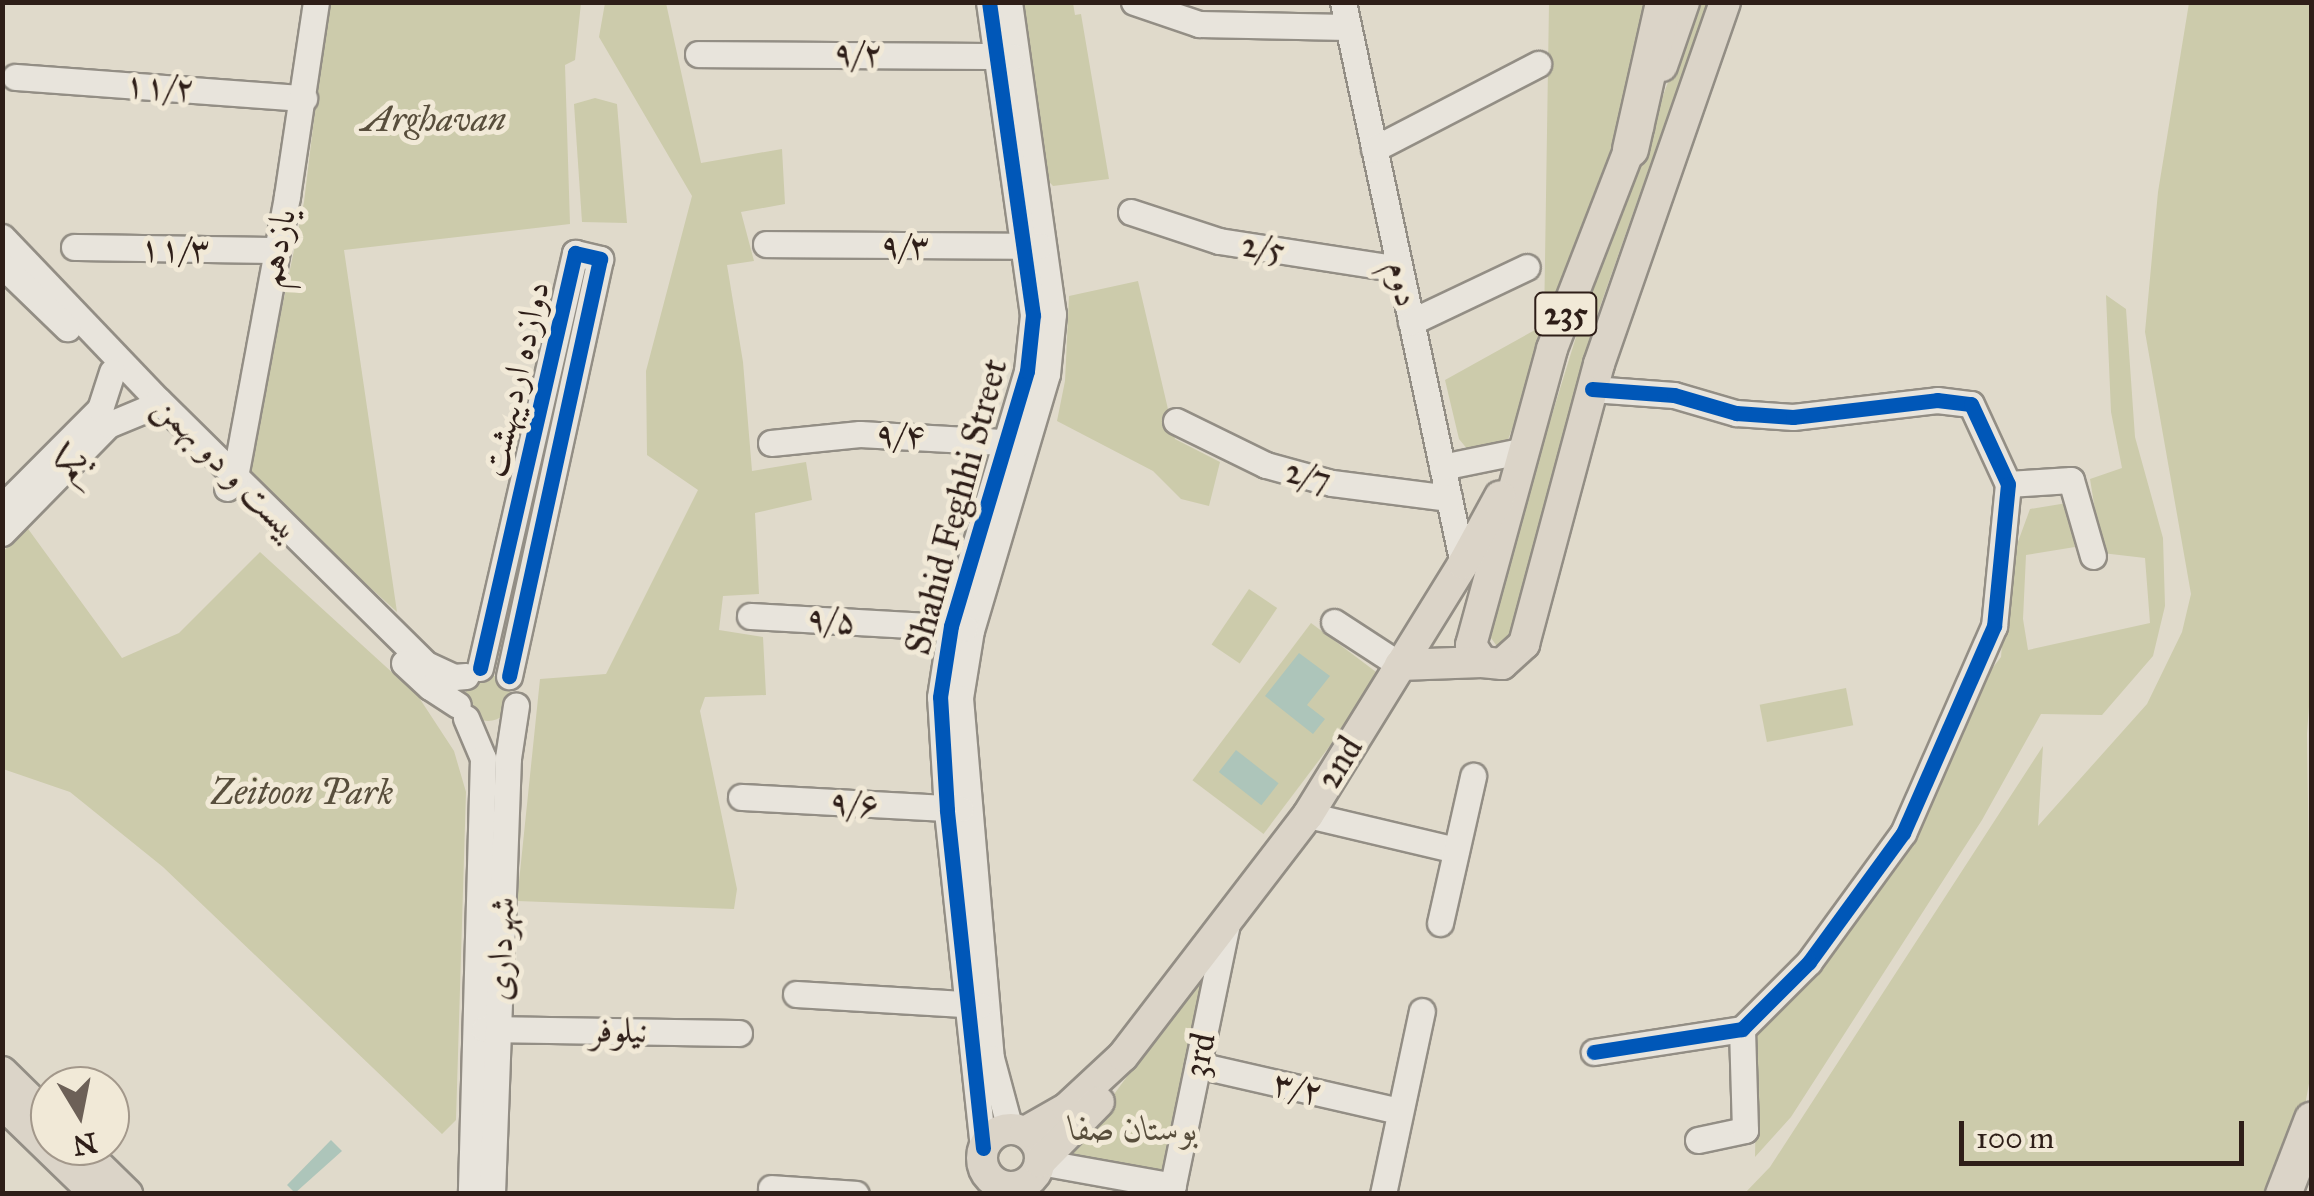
<!DOCTYPE html>
<html>
<head>
<meta charset="utf-8">
<style>
  body { margin:0 }
  #map { position:relative; width:2314px; height:1196px; overflow:hidden; background:#e0dacb; font-family:"IM FELL Great Primer",Amiri,serif }
  div>[style] { position:absolute }
  .green>* { inset:0; background:#cccbab; transform-origin:0 0 }
  .round { border-radius:50% }
  .water>* { inset:0; background:#adc5ba; transform-origin:0 0 }
  .roads { filter:drop-shadow(2px 0 #938e85) drop-shadow(-2px 0 #938e85) drop-shadow(0 2px #938e85) drop-shadow(0 -2px #938e85) }
  .minor>* { height:25px; margin:-12.5px; padding:0 12.5px; transform-origin:12.5px; border-radius:12.5px; background:#e8e4dc }
  .major>* { height:30px; margin:-15px; padding:0 15px; transform-origin:15px; border-radius:15px; background:#dbd4c8 }
  .major>.ring { margin:-15px; padding:0; box-sizing:content-box; background:none; border:30px solid #dbd4c8; border-radius:50% }
  .highway>* { height:35px; margin:-17.5px; padding:0 17.5px; transform-origin:17.5px; border-radius:17.5px; background:#dbd4c8 }
  .cycleway>* { height:15px; margin:-7.5px; padding:0 7.5px; transform-origin:7.5px; border-radius:7.5px; background:#0057b8 }
  span { translate:-50% -50%; white-space:nowrap; text-align:center; line-height:1.15; -webkit-text-stroke:10px #f1e9d7; paint-order:stroke }
  .shield-label span { padding:2px 8px; background:#f1e9d7; border:2px solid; border-radius:8px; -webkit-text-stroke-width:0 }
  .shield-label { font-size:32px; color:#2e1e18; font-weight:700 }
  .street-label { font-size:35px; color:#2e1e18 }
  .park-label { font-size:35px; color:#584e3c; font-style:italic }
  .frame { position:absolute; inset:0; border:5px solid #2e1e18; pointer-events:none }
  .north { position:absolute; left:30px; top:1066px; width:100px; height:100px; box-sizing:border-box; background:#f1e9d7; border:2px solid #a3988b; border-radius:50%; rotate:170deg; font-size:28px; font-weight:700; line-height:40px; text-align:center; color:#2e1e18 }
  .north::after { content:''; display:block; margin:auto; width:35px; height:45px; background:#6c6057; clip-path:polygon(50% 0,100% 100%,50% 72%,0 100%) }
  .scale { position:absolute; left:1959px; top:1121px; width:285px; height:45px; box-sizing:border-box; border:5px solid #2e1e18; border-top:0; padding-left:12px; font-size:30px; line-height:35px; white-space:nowrap; color:#2e1e18; -webkit-text-stroke:8px #f1e9d7; paint-order:stroke }
</style>
</head>
<body>
<div id="map">
  <div class="green">
    <i style="clip-path:polygon(328px 3px,581px 3px,575px 60px,565px 65px,570px 224px,344px 250px,397px 612px,247px 476px,304px 202px)"></i>
    <i style="clip-path:polygon(605px 3px,666px 3px,701px 163px,782px 149px,785px 204px,741px 212px,754px 261px,727px 265px,743px 362px,752px 471px,806px 462px,812px 500px,755px 513px,759px 594px,723px 596px,719px 630px,763px 637px,766px 695px,705px 697px,700px 711px,737px 889px,734px 909px,517px 901px,540px 679px,606px 674px,698px 490px,647px 455px,646px 371px,692px 196px,599px 37px)"></i>
    <i style="clip-path:polygon(1017px 3px,1073px 3px,1075px 15px,1081px 14px,1109px 179px,1053px 186px,1043px 175px)"></i>
    <i style="clip-path:polygon(1549px 3px,1652px 3px,1591px 219px,1506px 445px,1468px 450px,1459px 439px,1445px 380px,1544px 325px)"></i>
    <i style="clip-path:polygon(1697px 3px,1707px 3px,1596px 318px,1507px 649px,1496px 645px,1489px 635px,1488px 622px,1584px 311px)"></i>
    <i style="clip-path:polygon(2189px 3px,2311px 3px,2312px 665px,2307px 734px,2312px 1067px,2304px 1111px,2273px 1193px,1744px 1194px,1770px 1167px,2043px 746px,2038px 826px,2147px 704px,2182px 632px,2191px 594px,2145px 332px,2158px 192px)"></i>
    <i style="clip-path:polygon(595px 98px,617px 104px,627px 223px,582px 222px,574px 104px)"></i>
    <i style="clip-path:polygon(1138px 281px,1175px 439px,1220px 462px,1209px 506px,1181px 499px,1153px 471px,1057px 421px,1065px 381px,1069px 296px)"></i>
    <i style="clip-path:polygon(2106px 295px,2126px 309px,2135px 437px,2163px 538px,2165px 606px,2153px 656px,2102px 715px,2041px 714px,1982px 820px,1791px 1117px,1755px 1157px,1757px 1033px,1889px 871px,1973px 693px,2001px 657px,2008px 569px,2030px 509px,2067px 503px,2075px 547px,2026px 555px,2023px 619px,2028px 650px,2150px 623px,2145px 558px,2102px 553px,2090px 479px,2122px 468px,2111px 412px)"></i>
    <i style="clip-path:polygon(26px 526px,122px 658px,179px 633px,260px 552px,418px 696px,454px 751px,466px 792px,456px 1120px,442px 1134px,163px 867px,70px 792px,3px 769px,3px 552px)"></i>
    <i style="left:1249px;top:589px;width:34px;height:67px;rotate:34deg"></i>
    <i style="left:1311px;top:623px;width:89px;height:197px;rotate:37deg"></i>
    <i class="round" style="left:465px;top:675px;width:46px;height:46px"></i>
    <i style="left:1846px;top:688px;width:38px;height:88px;rotate:79deg"></i>
    <i style="clip-path:polygon(1207px 968px,1164px 1172px,1070px 1154px)"></i>
  </div>
  <div class="water">
    <i style="clip-path:polygon(1299px 653px,1330px 676px,1307px 705px,1325px 719px,1313px 734px,1265px 696px)"></i>
    <i style="left:1236px;top:750px;width:54px;height:28px;rotate:38deg"></i>
    <i style="clip-path:polygon(331px 1140px,342px 1151px,295px 1193px,287px 1185px)"></i>
  </div>
  <div class="roads">
    <div class="minor">
      <i style="left:1009px;top:2px;width:315px;rotate:82deg"></i>
      <i style="left:1053px;top:314px;width:60px;rotate:95.7deg"></i>
      <i style="left:1047px;top:374px;width:267px;rotate:106.5deg"></i>
      <i style="left:971px;top:630px;width:69px;rotate:99.2deg"></i>
      <i style="left:960px;top:698px;width:361px;rotate:85.1deg"></i>
      <i style="left:991px;top:1058px;width:73px;rotate:75deg"></i>
      <i style="left:1134px;top:2px;width:69px;rotate:18.7deg"></i>
      <i style="left:1199px;top:24px;width:148px;rotate:1.2deg"></i>
      <i style="left:1343px;top:2px;width:575px;rotate:77.95deg"></i>
      <i style="left:698px;top:54px;width:315px;rotate:0.4deg"></i>
      <i style="left:15px;top:77px;width:290px;rotate:4.2deg"></i>
      <i style="left:1374px;top:149px;width:185px;rotate:-27.4deg"></i>
      <i style="left:1131px;top:212px;width:93px;rotate:18.2deg"></i>
      <i style="left:1219px;top:241px;width:182px;rotate:8.8deg"></i>
      <i style="left:2px;top:237px;width:226px;rotate:46.3deg"></i>
      <i style="left:158px;top:400px;width:376px;rotate:44.6deg"></i>
      <i style="left:426px;top:664px;width:31px;rotate:25deg"></i>
      <i style="left:454px;top:677px;width:12px;rotate:-5deg"></i>
      <i style="left:766px;top:244px;width:274px;rotate:0.4deg"></i>
      <i style="left:74px;top:247px;width:201px;rotate:0.9deg"></i>
      <i style="left:2px;top:265px;width:91px;rotate:44.1deg"></i>
      <i style="left:1411px;top:322px;width:128px;rotate:-25.4deg"></i>
      <i style="left:1592px;top:389px;width:82px;rotate:4.2deg"></i>
      <i style="left:1674px;top:395px;width:65px;rotate:16.2deg"></i>
      <i style="left:1736px;top:413px;width:57px;rotate:4deg"></i>
      <i style="left:1793px;top:417px;width:145px;rotate:-6.7deg"></i>
      <i style="left:1937px;top:400px;width:34px;rotate:7deg"></i>
      <i style="left:1971px;top:404px;width:88px;rotate:65.2deg"></i>
      <i style="left:2008px;top:484px;width:143px;rotate:95.6deg"></i>
      <i style="left:1994px;top:626px;width:226px;rotate:113.7deg"></i>
      <i style="left:1903px;top:833px;width:160px;rotate:126.1deg"></i>
      <i style="left:1809px;top:962px;width:95px;rotate:135deg"></i>
      <i style="left:1742px;top:1029px;width:150px;rotate:171.2deg"></i>
      <i style="left:1176px;top:421px;width:100px;rotate:26.1deg"></i>
      <i style="left:1266px;top:465px;width:68px;rotate:15.3deg"></i>
      <i style="left:1332px;top:483px;width:118px;rotate:7.3deg"></i>
      <i style="left:771px;top:443px;width:89px;rotate:-5.8deg"></i>
      <i style="left:860px;top:434px;width:160px;rotate:3.2deg"></i>
      <i style="left:1442px;top:467px;width:85px;rotate:-11.6deg"></i>
      <i style="left:2008px;top:484px;width:63px;rotate:-3.6deg"></i>
      <i style="left:2071px;top:480px;width:79px;rotate:73.9deg"></i>
      <i style="left:227px;top:488px;width:14px;rotate:-54deg"></i>
      <i style="left:235px;top:477px;width:286px;rotate:-79.5deg"></i>
      <i style="left:287px;top:196px;width:196px;rotate:-81.5deg"></i>
      <i style="left:2px;top:507px;width:139px;rotate:-45deg"></i>
      <i style="left:100px;top:409px;width:39px;rotate:-72deg"></i>
      <i style="left:2px;top:533px;width:151px;rotate:-45.5deg"></i>
      <i style="left:108px;top:425px;width:44px;rotate:-22.5deg"></i>
      <i style="left:750px;top:616px;width:215px;rotate:3.2deg"></i>
      <i style="left:1334px;top:622px;width:79px;rotate:33.1deg"></i>
      <i style="left:404px;top:663px;width:35px;rotate:43deg"></i>
      <i style="left:430px;top:687px;width:33px;rotate:33deg"></i>
      <i style="left:480px;top:668px;width:426px;rotate:-77.1deg"></i>
      <i style="left:575px;top:253px;width:26px;rotate:13deg"></i>
      <i style="left:600px;top:259px;width:427px;rotate:102.3deg"></i>
      <i style="left:466px;top:718px;width:43px;rotate:67deg"></i>
      <i style="left:483px;top:758px;width:436px;rotate:91.6deg"></i>
      <i style="left:741px;top:797px;width:220px;rotate:3.1deg"></i>
      <i style="left:1308px;top:815px;width:152px;rotate:13.3deg"></i>
      <i style="left:1440px;top:923px;width:151px;rotate:-77.3deg"></i>
      <i style="left:796px;top:994px;width:184px;rotate:3.4deg"></i>
      <i style="left:484px;top:1029px;width:255px;rotate:0.9deg"></i>
      <i style="left:1198px;top:1065px;width:206px;rotate:12.9deg"></i>
      <i style="left:1698px;top:1140px;width:48px;rotate:-12deg"></i>
      <i style="left:1745px;top:1130px;width:101px;rotate:-91.7deg"></i>
      <i style="left:983px;top:1148px;width:340px;rotate:-96.1deg"></i>
      <i style="left:947px;top:810px;width:113px;rotate:-93.5deg"></i>
      <i style="left:940px;top:697px;width:72px;rotate:-81.2deg"></i>
      <i style="left:951px;top:626px;width:266px;rotate:-73.4deg"></i>
      <i style="left:1027px;top:371px;width:56px;rotate:-83.9deg"></i>
      <i style="left:1033px;top:315px;width:316px;rotate:-98deg"></i>
      <i style="left:1040px;top:1162px;width:135px;rotate:10.2deg"></i>
      <i style="left:771px;top:1188px;width:85px;rotate:4deg"></i>
      <i style="left:492px;top:1194px;width:436px;rotate:-87.9deg"></i>
      <i style="left:508px;top:758px;width:53px;rotate:-81.3deg"></i>
      <i style="left:1171px;top:1194px;width:281px;rotate:-78.3deg"></i>
      <i style="left:1383px;top:1194px;width:187px;rotate:-78deg"></i>
    </div>
    <div class="major">
      <i style="left:1662px;top:66px;width:68px;rotate:-71deg"></i>
      <i style="left:1638px;top:127px;width:238px;rotate:111.2deg"></i>
      <i style="left:1552px;top:349px;width:307px;rotate:105.3deg"></i>
      <i style="left:1471px;top:645px;width:20px;rotate:57deg"></i>
      <i style="left:1482px;top:662px;width:20px;rotate:6deg"></i>
      <i style="left:1502px;top:664px;width:30px;rotate:-42deg"></i>
      <i style="left:1524px;top:644px;width:290px;rotate:-75deg"></i>
      <i style="left:1599px;top:364px;width:383px;rotate:-70.8deg"></i>
      <i style="left:1400px;top:665px;width:82px;rotate:-2.1deg"></i>
      <i style="left:2px;top:1072px;width:67px;rotate:44.4deg"></i>
      <i style="left:2px;top:1103px;width:131px;rotate:44.1deg"></i>
      <i class="ring" style="left:982px;top:1129px;width:28px;height:28px"></i>
      <i style="left:1025px;top:1132px;width:48px;rotate:-29.7deg"></i>
      <i style="left:1067px;top:1108px;width:76px;rotate:-42.9deg"></i>
      <i style="left:1123px;top:1056px;width:304px;rotate:-52.5deg"></i>
      <i style="left:1308px;top:815px;width:295px;rotate:-58.3deg"></i>
      <i style="left:1463px;top:564px;width:77px;rotate:-61.4deg"></i>
      <i style="left:78px;top:1146px;width:69px;rotate:44.4deg"></i>
      <i style="left:1040px;top:1162px;width:84px;rotate:-45.5deg"></i>
    </div>
    <div class="highway">
      <i style="left:1630px;top:149px;width:151px;rotate:-77.3deg"></i>
      <i style="left:2283px;top:1194px;width:80px;rotate:-68.9deg"></i>
    </div>
  </div>
  <div class="cycleway">
    <i style="left:1592px;top:389px;width:82px;rotate:4.2deg"></i>
    <i style="left:1674px;top:395px;width:65px;rotate:16.2deg"></i>
    <i style="left:1736px;top:413px;width:57px;rotate:4deg"></i>
    <i style="left:1793px;top:417px;width:145px;rotate:-6.7deg"></i>
    <i style="left:1937px;top:400px;width:34px;rotate:7deg"></i>
    <i style="left:1971px;top:404px;width:88px;rotate:65.2deg"></i>
    <i style="left:2008px;top:484px;width:143px;rotate:95.6deg"></i>
    <i style="left:1994px;top:626px;width:226px;rotate:113.7deg"></i>
    <i style="left:1903px;top:833px;width:160px;rotate:126.1deg"></i>
    <i style="left:1809px;top:962px;width:95px;rotate:135deg"></i>
    <i style="left:1742px;top:1029px;width:150px;rotate:171.2deg"></i>
    <i style="left:480px;top:668px;width:426px;rotate:-77.1deg"></i>
    <i style="left:575px;top:253px;width:26px;rotate:13deg"></i>
    <i style="left:600px;top:259px;width:427px;rotate:102.3deg"></i>
    <i style="left:983px;top:1148px;width:340px;rotate:-96.1deg"></i>
    <i style="left:947px;top:810px;width:113px;rotate:-93.5deg"></i>
    <i style="left:940px;top:697px;width:72px;rotate:-81.2deg"></i>
    <i style="left:951px;top:626px;width:266px;rotate:-73.4deg"></i>
    <i style="left:1027px;top:371px;width:56px;rotate:-83.9deg"></i>
    <i style="left:1033px;top:315px;width:316px;rotate:-98deg"></i>
  </div>
  <div class="shield-label">
    <span style="left:1566px;top:314px">235</span>
  </div>
  <div class="street-label">
    <span style="left:858px;top:54px;rotate:1deg">۹/۲</span>
    <span style="left:160px;top:87px;rotate:4deg">۱۱/۲</span>
    <span style="left:905px;top:246px;rotate:1deg">۹/۳</span>
    <span style="left:277px;top:248px;rotate:-79deg">یازدهم</span>
    <span style="left:1263px;top:248px;rotate:9deg">2/5</span>
    <span style="left:175px;top:249px;rotate:1deg">۱۱/۳</span>
    <span style="left:1403px;top:284px;rotate:78deg">دوم</span>
    <span style="left:516px;top:379px;rotate:-77deg">دوازده اردیبهشت</span>
    <span style="left:900px;top:435px;rotate:2deg">۹/۴</span>
    <span style="left:71px;top:463px;rotate:-45deg">یکم</span>
    <span style="left:227px;top:468px;rotate:45deg">بیست و دو بهمن</span>
    <span style="left:1308px;top:476px;rotate:14deg">2/7</span>
    <span style="left:957px;top:507px;rotate:-75deg">Shahid Feghhi Street</span>
    <span style="left:831px;top:620px;rotate:3deg">۹/۵</span>
    <span style="left:1340px;top:763px;rotate:-58deg">2nd</span>
    <span style="left:854px;top:804px;rotate:4deg">۹/۶</span>
    <span style="left:501px;top:949px;rotate:-88deg">شهرداری</span>
    <span style="left:619px;top:1031px;rotate:1deg">نیلوفر</span>
    <span style="left:1200px;top:1055px;rotate:-78deg">3rd</span>
    <span style="left:1298px;top:1088px;rotate:13deg">۳/۲</span>
  </div>
  <div class="park-label">
    <span style="left:434px;top:120px">Arghavan</span>
    <span style="left:302px;top:793px">Zeitoon Park</span>
    <span style="left:1134px;top:1129px">بوستان صفا</span>
  </div>
  <div class="frame"></div>
  <div class="north">N</div>
  <div class="scale">100 m</div>
</div>
</body>
</html>
